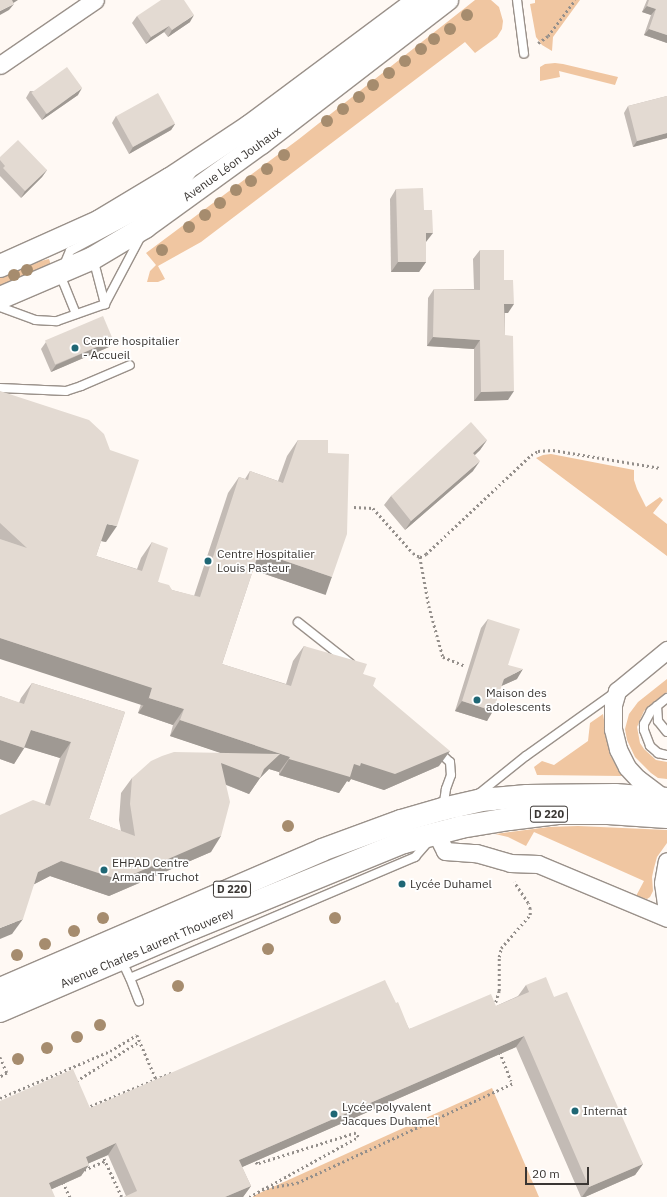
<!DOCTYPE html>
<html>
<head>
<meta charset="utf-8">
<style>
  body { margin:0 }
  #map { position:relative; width:667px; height:1197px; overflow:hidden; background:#fff9f4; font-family:"IBM Plex Sans",sans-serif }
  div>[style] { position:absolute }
  .green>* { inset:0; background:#f0c6a1 }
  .path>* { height:2.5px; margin-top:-1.25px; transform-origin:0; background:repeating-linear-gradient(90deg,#948f8b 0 2px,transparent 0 5px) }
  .roads { filter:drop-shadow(1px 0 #9a918a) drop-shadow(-1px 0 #9a918a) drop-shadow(0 1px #9a918a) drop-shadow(0 -1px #9a918a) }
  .service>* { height:8px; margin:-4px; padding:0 4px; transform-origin:4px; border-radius:4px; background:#fff }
  .minor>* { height:17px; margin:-8.5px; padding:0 8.5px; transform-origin:8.5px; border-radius:8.5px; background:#fff }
  .secondary>* { height:22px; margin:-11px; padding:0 11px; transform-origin:11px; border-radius:11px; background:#fff }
  .primary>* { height:22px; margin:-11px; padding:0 11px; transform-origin:11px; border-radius:11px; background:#fff }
  .trees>* { width:12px; height:12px; margin:-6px; border-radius:50%; background:#a68c6e }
  .wall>* { inset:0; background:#c3bbb5 }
  .shaded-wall>* { inset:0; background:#9f9993; transform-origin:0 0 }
  .building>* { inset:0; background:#e3dad2; transform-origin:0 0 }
  .dots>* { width:11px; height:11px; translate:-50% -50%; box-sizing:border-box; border:2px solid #fff; border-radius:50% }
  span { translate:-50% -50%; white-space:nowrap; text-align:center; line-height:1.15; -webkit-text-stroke:3.5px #fff; paint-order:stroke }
  .shield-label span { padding:1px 3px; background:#fff; border:1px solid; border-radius:3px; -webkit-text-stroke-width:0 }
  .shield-label { font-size:11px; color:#3a3633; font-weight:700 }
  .street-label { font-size:12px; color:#3a3633 }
  .poi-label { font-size:12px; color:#3a3633 }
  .left { translate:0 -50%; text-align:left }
  .scale { position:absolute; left:525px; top:1167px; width:64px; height:18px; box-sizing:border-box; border:2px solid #3a3633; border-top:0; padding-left:5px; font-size:12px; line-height:14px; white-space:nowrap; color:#3a3633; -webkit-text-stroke:3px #fff; paint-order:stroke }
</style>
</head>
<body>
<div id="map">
  <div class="green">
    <i style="clip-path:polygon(475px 0,491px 0,499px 7px,503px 21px,502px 29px,497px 37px,475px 53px,465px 42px,201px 242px,158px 266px,165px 279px,158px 282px,147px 282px,150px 271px,156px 265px,146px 253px,299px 139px)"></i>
    <i style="clip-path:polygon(535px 0,580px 0,553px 37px,552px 51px,542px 45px,536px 37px,530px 4px,535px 3px)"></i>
    <i style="clip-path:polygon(555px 63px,563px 64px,618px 77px,615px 85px,559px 71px,560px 77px,540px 81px,540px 67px,545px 64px)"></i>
    <i style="clip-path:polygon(49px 259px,51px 265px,0 287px,0 276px,28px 264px)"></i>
    <i style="clip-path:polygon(551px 454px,634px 470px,634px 480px,637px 489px,646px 507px,660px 497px,663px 500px,653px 513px,667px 524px,667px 556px,536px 458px,543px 455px)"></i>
    <i style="clip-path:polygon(667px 679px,667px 692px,644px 711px,637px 727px,640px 743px,644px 749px,656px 760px,667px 762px,667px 779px,658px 778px,651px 773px,635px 757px,627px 740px,625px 729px,629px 714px,638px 702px)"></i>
    <i style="clip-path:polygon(603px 714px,610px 755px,622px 776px,537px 775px,534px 767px,542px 761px,554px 765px,588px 741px,590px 723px)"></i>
    <i style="clip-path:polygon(578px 826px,667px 830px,667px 843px,657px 857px,654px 868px,652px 877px,653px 891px,650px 897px,647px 899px,636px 896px,644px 881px,534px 832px,526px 846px,508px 837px,495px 834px,549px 827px)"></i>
    <i style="clip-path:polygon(492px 1088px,539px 1197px,253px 1197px,253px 1196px)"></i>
  </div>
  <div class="path">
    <i style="left:538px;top:43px;width:12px;rotate:-35deg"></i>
    <i style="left:548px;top:36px;width:45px;rotate:-53.1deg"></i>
    <i style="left:354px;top:507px;width:19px;rotate:3deg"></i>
    <i style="left:373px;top:508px;width:60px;rotate:48.4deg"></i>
    <i style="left:413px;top:553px;width:8px;rotate:30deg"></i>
    <i style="left:420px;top:557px;width:7px;rotate:-27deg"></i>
    <i style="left:426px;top:554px;width:144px;rotate:-43.3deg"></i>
    <i style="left:531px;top:455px;width:8px;rotate:-30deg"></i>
    <i style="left:538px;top:451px;width:15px;rotate:-4deg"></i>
    <i style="left:553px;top:450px;width:109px;rotate:9.5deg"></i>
    <i style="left:420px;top:557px;width:50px;rotate:79.6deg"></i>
    <i style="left:429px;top:606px;width:53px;rotate:74.6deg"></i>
    <i style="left:443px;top:657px;width:24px;rotate:22deg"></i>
    <i style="left:494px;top:1007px;width:17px;rotate:-73deg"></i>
    <i style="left:499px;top:991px;width:34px;rotate:-90deg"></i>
    <i style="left:499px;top:957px;width:9px;rotate:-77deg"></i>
    <i style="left:501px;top:948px;width:44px;rotate:-48.7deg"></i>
    <i style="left:530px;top:915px;width:6px;rotate:-90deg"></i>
    <i style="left:530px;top:909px;width:6px;rotate:-108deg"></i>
    <i style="left:528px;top:903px;width:25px;rotate:-124deg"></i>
    <i style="left:500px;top:1052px;width:31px;rotate:69deg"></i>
    <i style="left:0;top:1057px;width:17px;rotate:66deg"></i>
    <i style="left:7px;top:1073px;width:8px;rotate:150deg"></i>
    <i style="left:76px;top:1081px;width:75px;rotate:-32deg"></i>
    <i style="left:0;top:1098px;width:120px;rotate:-23.1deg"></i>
    <i style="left:110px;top:1051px;width:31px;rotate:-31deg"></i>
    <i style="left:137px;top:1035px;width:48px;rotate:66.6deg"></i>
    <i style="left:86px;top:1108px;width:92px;rotate:-22.4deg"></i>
    <i style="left:102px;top:1154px;width:47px;rotate:65.1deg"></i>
    <i style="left:84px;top:1170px;width:23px;rotate:-23deg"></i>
    <i style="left:63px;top:1182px;width:17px;rotate:65deg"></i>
    <i style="left:262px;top:1189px;width:36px;rotate:-10deg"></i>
    <i style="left:297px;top:1183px;width:238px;rotate:-24.8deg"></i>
    <i style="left:249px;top:1197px;width:124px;rotate:-28.8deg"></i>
    <i style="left:358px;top:1137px;width:4px;rotate:-117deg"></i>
    <i style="left:356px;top:1133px;width:104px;rotate:162.6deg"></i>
    <i style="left:257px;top:1164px;width:6px;rotate:-121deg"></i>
  </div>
  <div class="roads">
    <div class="service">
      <i style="left:517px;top:0;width:54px;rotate:82.6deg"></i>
      <i style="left:93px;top:258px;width:48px;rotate:75.4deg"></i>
      <i style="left:0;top:307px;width:37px;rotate:20deg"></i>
      <i style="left:35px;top:320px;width:22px;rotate:3deg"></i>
      <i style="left:57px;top:321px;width:51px;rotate:-19.5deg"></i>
      <i style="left:105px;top:304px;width:77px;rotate:-62.1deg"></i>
      <i style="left:76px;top:314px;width:35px;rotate:-112deg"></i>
      <i style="left:63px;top:282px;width:10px;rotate:-101deg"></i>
      <i style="left:61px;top:272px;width:23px;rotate:-67deg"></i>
      <i style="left:70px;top:251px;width:72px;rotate:-28deg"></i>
      <i style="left:134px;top:217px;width:59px;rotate:-33.1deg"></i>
      <i style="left:183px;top:185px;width:15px;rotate:-53deg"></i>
      <i style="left:0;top:388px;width:66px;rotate:2.6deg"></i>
      <i style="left:66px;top:391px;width:16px;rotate:-18deg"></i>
      <i style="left:81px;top:386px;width:53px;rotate:-23.2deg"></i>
      <i style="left:298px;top:622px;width:66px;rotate:38.3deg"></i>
      <i style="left:667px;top:698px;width:21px;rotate:141deg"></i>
      <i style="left:651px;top:711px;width:15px;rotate:118deg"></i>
      <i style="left:644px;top:724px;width:6px;rotate:90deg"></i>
      <i style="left:644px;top:730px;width:17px;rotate:69deg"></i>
      <i style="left:650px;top:746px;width:11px;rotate:41deg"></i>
      <i style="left:658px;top:753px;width:9px;rotate:13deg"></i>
      <i style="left:657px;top:706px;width:15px;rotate:86deg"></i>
      <i style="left:658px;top:721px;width:14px;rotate:51deg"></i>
      <i style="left:438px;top:751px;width:16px;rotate:43deg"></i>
      <i style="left:450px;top:762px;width:13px;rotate:86deg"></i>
      <i style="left:451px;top:775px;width:15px;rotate:110deg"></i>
      <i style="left:446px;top:789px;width:18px;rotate:99deg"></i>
      <i style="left:476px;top:796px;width:64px;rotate:-38.7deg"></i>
      <i style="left:526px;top:756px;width:108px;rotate:-35.6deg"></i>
      <i style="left:121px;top:959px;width:21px;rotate:65deg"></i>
      <i style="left:130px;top:978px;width:310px;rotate:-23deg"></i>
      <i style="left:415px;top:857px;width:21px;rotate:-49deg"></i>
      <i style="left:130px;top:978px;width:25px;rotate:69deg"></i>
    </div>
    <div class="minor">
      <i style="left:0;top:65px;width:115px;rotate:-34.4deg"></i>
      <i style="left:665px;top:799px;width:34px;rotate:-143deg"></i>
      <i style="left:638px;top:779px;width:16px;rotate:-133deg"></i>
      <i style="left:627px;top:767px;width:20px;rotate:-117deg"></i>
      <i style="left:618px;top:749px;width:21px;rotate:-104deg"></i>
      <i style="left:613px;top:729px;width:24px;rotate:-90deg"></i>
      <i style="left:613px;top:705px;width:15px;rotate:-74deg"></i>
      <i style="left:617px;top:691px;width:65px;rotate:-39.4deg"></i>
      <i style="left:436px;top:833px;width:20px;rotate:63deg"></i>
      <i style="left:445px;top:851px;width:31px;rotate:4deg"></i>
      <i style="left:476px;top:853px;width:35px;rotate:16deg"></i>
      <i style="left:510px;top:863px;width:28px;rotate:2deg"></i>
      <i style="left:538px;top:864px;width:140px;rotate:22.7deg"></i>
      <i style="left:666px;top:917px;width:13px;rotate:-90deg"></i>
      <i style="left:666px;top:904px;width:21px;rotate:-98deg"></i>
      <i style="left:663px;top:883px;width:22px;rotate:-80deg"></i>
    </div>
    <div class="secondary">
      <i style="left:0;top:266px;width:110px;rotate:-24.2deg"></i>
      <i style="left:100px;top:221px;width:82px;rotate:-31deg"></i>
      <i style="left:170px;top:179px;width:96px;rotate:-33.5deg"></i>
      <i style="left:250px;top:126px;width:211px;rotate:-36.7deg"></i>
      <i style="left:0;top:298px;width:101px;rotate:-23.3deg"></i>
      <i style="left:93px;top:258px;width:61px;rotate:-30.8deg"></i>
      <i style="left:145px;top:227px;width:143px;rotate:-35.9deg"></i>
      <i style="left:261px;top:143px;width:235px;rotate:-37.6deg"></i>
    </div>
    <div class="primary">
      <i style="left:0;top:989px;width:351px;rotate:-23.3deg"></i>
      <i style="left:322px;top:850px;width:84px;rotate:-20.2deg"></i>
      <i style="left:401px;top:821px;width:44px;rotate:-15.9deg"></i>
      <i style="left:443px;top:809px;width:39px;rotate:-13deg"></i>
      <i style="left:481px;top:800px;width:46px;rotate:-5deg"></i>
      <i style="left:527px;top:796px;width:88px;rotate:-0.7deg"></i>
      <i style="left:615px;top:795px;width:52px;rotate:4.4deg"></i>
      <i style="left:0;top:1011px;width:210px;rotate:-23.3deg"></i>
      <i style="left:193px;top:928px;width:228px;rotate:-22.2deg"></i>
      <i style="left:404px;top:842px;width:59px;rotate:-14.7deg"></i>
      <i style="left:461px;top:827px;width:49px;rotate:-9.5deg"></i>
      <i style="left:509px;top:819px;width:49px;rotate:-7deg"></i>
      <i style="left:558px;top:813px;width:50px"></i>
      <i style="left:608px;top:813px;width:59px;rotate:3.9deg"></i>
    </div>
  </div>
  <div class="trees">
    <i style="left:467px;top:15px"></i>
    <i style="left:450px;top:29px"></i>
    <i style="left:434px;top:39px"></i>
    <i style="left:421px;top:49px"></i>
    <i style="left:405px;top:61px"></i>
    <i style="left:389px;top:73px"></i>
    <i style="left:373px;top:85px"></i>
    <i style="left:359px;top:97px"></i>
    <i style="left:343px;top:109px"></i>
    <i style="left:327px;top:121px"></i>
    <i style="left:284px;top:155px"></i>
    <i style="left:267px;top:169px"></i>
    <i style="left:251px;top:181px"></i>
    <i style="left:236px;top:190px"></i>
    <i style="left:220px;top:203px"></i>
    <i style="left:205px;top:215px"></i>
    <i style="left:189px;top:227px"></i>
    <i style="left:162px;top:250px"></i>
    <i style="left:27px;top:270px"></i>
    <i style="left:14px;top:275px"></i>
    <i style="left:288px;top:826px"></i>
    <i style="left:103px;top:918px"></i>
    <i style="left:335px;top:918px"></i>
    <i style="left:74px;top:931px"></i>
    <i style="left:45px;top:944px"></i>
    <i style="left:268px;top:949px"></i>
    <i style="left:17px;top:955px"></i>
    <i style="left:178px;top:986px"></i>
    <i style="left:100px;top:1025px"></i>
    <i style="left:77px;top:1037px"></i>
    <i style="left:47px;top:1048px"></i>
    <i style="left:18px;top:1059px"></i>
  </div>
  <div class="wall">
    <i style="clip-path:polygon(647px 0,667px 0,667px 43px,644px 35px,651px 15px,642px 12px)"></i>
    <i style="clip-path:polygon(137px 16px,190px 22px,168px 37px,164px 32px,146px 44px,132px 23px)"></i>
    <i style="clip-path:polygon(30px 91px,78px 95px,42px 120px,26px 98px)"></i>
    <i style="clip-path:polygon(667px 96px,667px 138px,633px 147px,624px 113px,628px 106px)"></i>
    <i style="clip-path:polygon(116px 116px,175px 124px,171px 130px,129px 154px,112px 123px)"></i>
    <i style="clip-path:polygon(0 157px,47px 170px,42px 177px,21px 198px,0 176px)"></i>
    <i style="clip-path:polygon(396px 189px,426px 242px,426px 262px,419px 272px,391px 272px,390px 199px)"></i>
    <i style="clip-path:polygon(480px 250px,504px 280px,508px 313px,505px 313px,505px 335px,508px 400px,474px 401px,474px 349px,427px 346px,428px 298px,434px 289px,474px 289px,473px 259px)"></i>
    <i style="clip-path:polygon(46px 342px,109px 347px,51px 372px,41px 349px)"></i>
    <i style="clip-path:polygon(0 391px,106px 542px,101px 541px,96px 556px,137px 569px,141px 558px,152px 542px,158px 582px,172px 590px,194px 596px,228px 493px,239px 477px,245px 479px,250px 471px,278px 481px,287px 456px,298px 440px,332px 577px,321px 593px,253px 570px,222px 664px,286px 684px,293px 661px,304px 646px,363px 674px,439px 766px,384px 790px,351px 779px,349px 782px,347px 781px,339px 793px,279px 775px,279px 772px,269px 769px,260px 778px,249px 794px,226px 785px,211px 852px,109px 896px,50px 876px,34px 884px,12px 934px,45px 804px,60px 758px,25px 747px,14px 764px,0 759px,0 696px,19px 703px,21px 698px,32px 683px,125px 712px,89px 819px,121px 831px,119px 820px,121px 793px,132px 778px,222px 753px,170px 736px,173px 725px,138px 713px,141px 704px,0 658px)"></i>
    <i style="clip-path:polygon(487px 440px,480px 450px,475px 455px,473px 471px,405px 530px,384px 505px,391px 496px)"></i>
    <i style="clip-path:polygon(488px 619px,508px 665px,517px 679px,501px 686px,487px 721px,455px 711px,481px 628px)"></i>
    <i style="clip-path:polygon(526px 985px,554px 997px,643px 1164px,635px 1175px,585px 1197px,581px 1197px,516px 1047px,242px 1167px,251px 1186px,243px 1197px,124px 1197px,126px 1196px,108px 1155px,89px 1163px,81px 1176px,52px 1189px,0 1197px,90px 1108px,396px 1003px,409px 1029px,496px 1006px,518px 996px)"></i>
  </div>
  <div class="shaded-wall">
    <i style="clip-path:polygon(12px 0,18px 0,7px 7px)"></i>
    <i style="clip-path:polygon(14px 4px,9px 10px,0 15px,0 11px)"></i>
    <i style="clip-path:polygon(647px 6px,656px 9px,651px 15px,642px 12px)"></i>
    <i style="clip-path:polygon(194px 15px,190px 22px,168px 37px,172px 30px)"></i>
    <i style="clip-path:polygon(169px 26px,164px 32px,146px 44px,151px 37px)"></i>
    <i style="clip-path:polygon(649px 29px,667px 35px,667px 43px,644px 35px)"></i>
    <i style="clip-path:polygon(82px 88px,78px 95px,42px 120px,46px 114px)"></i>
    <i style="clip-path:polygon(175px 124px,171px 130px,129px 154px,133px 147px)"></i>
    <i style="clip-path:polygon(667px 133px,667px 138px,633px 147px,637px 141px)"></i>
    <i style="clip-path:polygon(47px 170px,42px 177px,21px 198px,25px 191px)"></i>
    <i style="clip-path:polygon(426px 233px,433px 233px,426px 242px)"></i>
    <i style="clip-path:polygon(398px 262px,426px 262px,419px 272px,391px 272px)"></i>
    <i style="clip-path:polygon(504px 304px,514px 304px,508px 313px,498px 313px)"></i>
    <i style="clip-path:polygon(433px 337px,480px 340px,474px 349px,427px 346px)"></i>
    <i style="clip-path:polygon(113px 340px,109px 347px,51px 372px,56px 365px)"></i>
    <i style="clip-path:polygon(514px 391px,508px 400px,474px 401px,481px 392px)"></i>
    <i style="clip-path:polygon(487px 440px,480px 450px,467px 462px,473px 453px)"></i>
    <i style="clip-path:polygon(480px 461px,473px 471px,405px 530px,411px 521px)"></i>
    <i style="clip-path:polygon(107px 524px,117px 526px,106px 542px,96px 540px)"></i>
    <i style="left:259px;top:552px;width:77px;height:19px;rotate:19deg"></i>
    <i style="left:0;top:638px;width:160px;height:20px;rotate:18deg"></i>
    <i style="clip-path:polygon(523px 669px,517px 679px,497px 688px,504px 679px)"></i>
    <i style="clip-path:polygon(149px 698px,184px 709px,173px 725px,138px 713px)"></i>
    <i style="clip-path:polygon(462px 701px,493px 711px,487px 721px,455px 711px)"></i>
    <i style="clip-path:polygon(180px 720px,290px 757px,279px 772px,269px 769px,260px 778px,249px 794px,210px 778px,221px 763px,265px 768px,170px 736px)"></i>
    <i style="clip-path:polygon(31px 730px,71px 742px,60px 758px,20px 746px)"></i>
    <i style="clip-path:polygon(0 740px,24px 748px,14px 764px,0 759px)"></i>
    <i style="clip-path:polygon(450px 751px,439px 766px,384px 790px,351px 779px,349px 782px,347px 781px,339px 793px,279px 775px,289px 759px,354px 764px,361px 763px)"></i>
    <i style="clip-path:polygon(221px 836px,211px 852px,109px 896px,50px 876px,27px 888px,38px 872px,61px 861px)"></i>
    <i style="clip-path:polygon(23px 919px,12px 934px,0 939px,0 928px)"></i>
    <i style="clip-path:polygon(524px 1036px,516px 1047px,231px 1172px,239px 1160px)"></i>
    <i style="clip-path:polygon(116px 1143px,108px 1155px,78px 1168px,86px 1157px)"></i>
    <i style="clip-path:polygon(643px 1164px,635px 1175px,585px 1197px,582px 1197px,589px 1187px)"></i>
    <i style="clip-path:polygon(89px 1165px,81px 1176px,41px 1194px,49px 1183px)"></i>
    <i style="clip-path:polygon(251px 1186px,243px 1197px,225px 1197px)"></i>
  </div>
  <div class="building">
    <i style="clip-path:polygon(0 0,12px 0,14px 4px,0 11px)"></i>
    <i style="clip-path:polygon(161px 0,184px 0,194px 15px,172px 30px,169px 26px,151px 37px,137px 16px)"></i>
    <i style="clip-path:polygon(649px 0,667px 0,667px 35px,649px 29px,656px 9px,647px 6px)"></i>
    <i style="left:67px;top:67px;width:26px;height:44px;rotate:54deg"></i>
    <i style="left:158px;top:93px;width:35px;height:48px;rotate:61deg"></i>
    <i style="clip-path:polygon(667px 96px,667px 133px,637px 141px,628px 106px)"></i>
    <i style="clip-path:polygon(18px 140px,47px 170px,25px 191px,3px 168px,5px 166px,0 160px,0 157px)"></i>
    <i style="clip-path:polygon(423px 188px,424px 210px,432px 210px,433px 233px,426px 233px,426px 262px,398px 262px,396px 189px)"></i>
    <i style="clip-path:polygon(480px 250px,504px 250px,504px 280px,513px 280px,514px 304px,504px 304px,505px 335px,513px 336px,514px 391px,481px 392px,480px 340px,433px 337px,434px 289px,480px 290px)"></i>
    <i style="left:103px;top:316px;width:26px;height:63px;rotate:67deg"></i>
    <i style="clip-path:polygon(0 391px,89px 420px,104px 434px,110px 450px,139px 460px,117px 526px,107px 524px,96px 556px,142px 571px,152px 542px,168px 548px,158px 582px,169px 585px,172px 590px,200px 597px,239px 477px,248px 480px,250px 471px,283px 483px,298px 440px,328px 440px,328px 453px,349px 454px,347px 534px,332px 577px,259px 552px,222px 664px,291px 686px,304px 646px,367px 664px,363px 674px,376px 678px,373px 686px,450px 751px,395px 774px,361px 763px,360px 766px,354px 764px,350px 777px,289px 759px,290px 757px,180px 720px,184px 709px,149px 698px,152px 688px,0 638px,0 539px,27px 548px,0 523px)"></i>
    <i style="clip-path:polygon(471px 422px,487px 440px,473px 453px,480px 461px,411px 521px,391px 496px)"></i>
    <i style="clip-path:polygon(488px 619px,520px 629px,508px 665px,523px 669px,504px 679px,493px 711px,462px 701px)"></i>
    <i style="clip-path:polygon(32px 683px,125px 712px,89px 819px,135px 836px,130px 804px,132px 778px,151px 761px,162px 756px,174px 752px,280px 754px,264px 769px,260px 778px,221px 763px,230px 802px,221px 836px,120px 880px,61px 861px,38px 872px,23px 919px,0 928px,0 815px,33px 800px,50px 806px,71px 742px,31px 730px,24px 748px,0 740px,0 696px,24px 704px)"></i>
    <i style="clip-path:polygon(546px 977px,554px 997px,567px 992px,643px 1164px,589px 1187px,524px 1036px,239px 1160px,251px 1186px,225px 1197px,124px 1197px,137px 1191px,116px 1143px,86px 1157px,89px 1165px,49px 1183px,55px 1197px,0 1197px,0 1101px,73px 1069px,90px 1108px,385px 980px,396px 1003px,398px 1002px,409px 1029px,491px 994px,496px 1006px,529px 992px,526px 985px)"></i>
  </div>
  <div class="dots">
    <i style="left:75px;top:348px;background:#1f6775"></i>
    <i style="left:208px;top:561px;background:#1f6775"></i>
    <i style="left:477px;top:700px;background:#1f6775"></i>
    <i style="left:104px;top:870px;background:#1f6775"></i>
    <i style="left:402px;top:884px;background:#1f6775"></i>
    <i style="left:575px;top:1111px;background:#1f6775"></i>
    <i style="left:334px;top:1114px;background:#1f6775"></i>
  </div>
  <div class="shield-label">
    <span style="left:549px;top:814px">D 220</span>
    <span style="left:232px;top:889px">D 220</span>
  </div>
  <div class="street-label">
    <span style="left:232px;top:164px;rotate:-36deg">Avenue Léon Jouhaux</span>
    <span style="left:147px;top:948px;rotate:-23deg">Avenue Charles Laurent Thouverey</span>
  </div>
  <div class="poi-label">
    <span class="left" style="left:83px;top:348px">Centre hospitalier<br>- Accueil</span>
    <span class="left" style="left:217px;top:561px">Centre Hospitalier<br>Louis Pasteur</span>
    <span class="left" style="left:486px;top:700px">Maison des<br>adolescents</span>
    <span class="left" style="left:112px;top:870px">EHPAD Centre<br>Armand Truchot</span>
    <span class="left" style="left:410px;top:884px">Lycée Duhamel</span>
    <span class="left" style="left:342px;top:1114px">Lycée polyvalent<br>Jacques Duhamel</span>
    <span class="left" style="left:583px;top:1111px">Internat</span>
  </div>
  <div class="scale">20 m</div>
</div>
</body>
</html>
